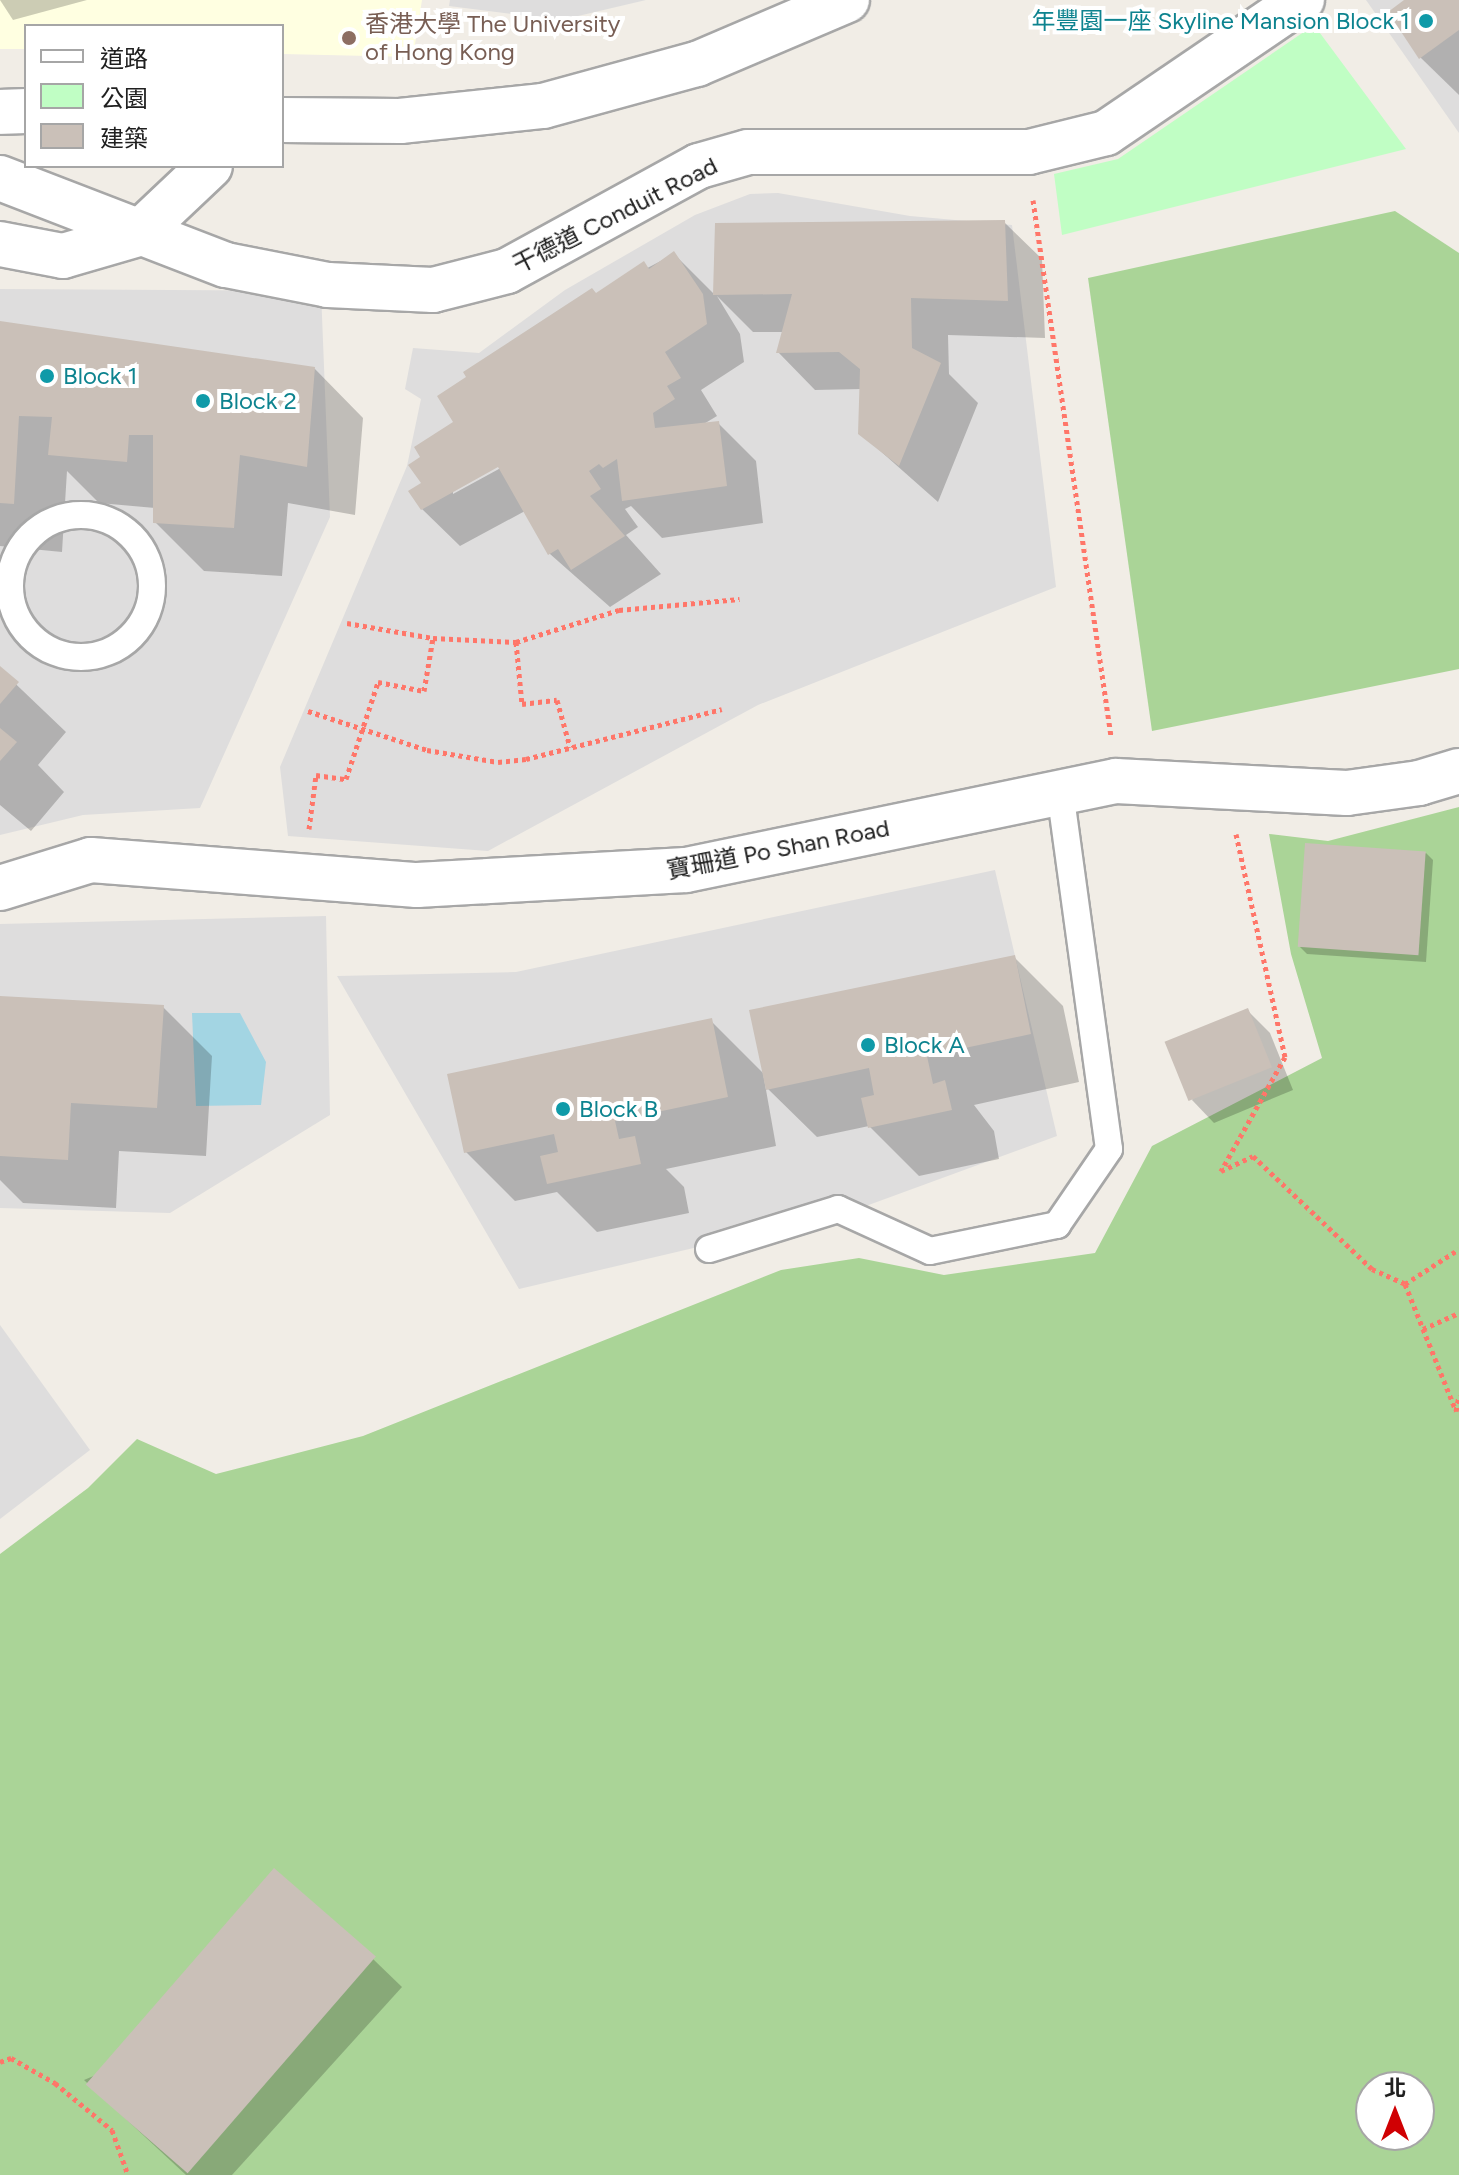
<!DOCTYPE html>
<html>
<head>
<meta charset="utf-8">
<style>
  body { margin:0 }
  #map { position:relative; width:1459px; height:2175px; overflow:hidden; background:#f1ede6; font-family:Figtree,"Noto Sans TC",sans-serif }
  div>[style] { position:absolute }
  .residential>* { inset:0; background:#dedddd }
  .education>* { inset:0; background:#ffffe1 }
  .forest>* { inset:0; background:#aad497 }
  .park>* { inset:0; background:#c0fec4 }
  .water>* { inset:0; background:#a3d5e3 }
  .shadow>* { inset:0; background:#0003 }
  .building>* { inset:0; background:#cac0b8; transform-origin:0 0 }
  .path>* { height:5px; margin-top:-2.5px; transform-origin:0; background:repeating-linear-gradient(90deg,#ff7669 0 4px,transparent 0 8px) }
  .roads { filter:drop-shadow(2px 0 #a7a7a7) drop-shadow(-2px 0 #a7a7a7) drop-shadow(0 2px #a7a7a7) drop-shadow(0 -2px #a7a7a7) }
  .service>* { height:26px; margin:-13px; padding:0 13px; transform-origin:13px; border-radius:13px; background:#fff }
  .service>.ring { margin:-13px; padding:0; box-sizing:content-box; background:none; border:26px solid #fff; border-radius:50% }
  .minor>* { height:44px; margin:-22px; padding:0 22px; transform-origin:22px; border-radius:22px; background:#fff }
  .tertiary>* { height:44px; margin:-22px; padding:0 22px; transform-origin:22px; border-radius:22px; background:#fff }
  .dots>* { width:22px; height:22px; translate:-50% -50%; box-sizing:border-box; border:4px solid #fff; border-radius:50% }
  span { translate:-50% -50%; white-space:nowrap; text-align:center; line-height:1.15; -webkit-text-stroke:8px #fff; paint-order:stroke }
  .culture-label { font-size:24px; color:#0d838f }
  .right { translate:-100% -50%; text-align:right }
  .left { translate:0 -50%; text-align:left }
  .education-label { font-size:24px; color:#785e54 }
  .street-label { font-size:24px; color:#202020 }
  .legend { position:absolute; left:24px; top:24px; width:260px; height:144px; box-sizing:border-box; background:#fff; border:2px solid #a6a6a6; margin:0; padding:10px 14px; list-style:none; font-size:24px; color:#202020 }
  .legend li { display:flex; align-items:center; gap:16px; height:40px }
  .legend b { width:40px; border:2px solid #a6a6a6 }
  .north { position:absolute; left:1355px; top:2071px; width:80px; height:80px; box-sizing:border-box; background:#fff; border:2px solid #a6a6a6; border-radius:50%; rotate:0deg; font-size:22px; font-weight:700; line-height:32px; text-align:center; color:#202020 }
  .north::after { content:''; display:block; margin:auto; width:28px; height:36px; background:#d00003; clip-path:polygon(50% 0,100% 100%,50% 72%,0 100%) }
</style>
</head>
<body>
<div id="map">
  <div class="residential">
    <i style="clip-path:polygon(450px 0,646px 0,561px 20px,449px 6px)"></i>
    <i style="clip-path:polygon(1366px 0,1459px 0,1459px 133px)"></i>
    <i style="clip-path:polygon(778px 193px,910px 216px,1012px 225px,1056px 587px,758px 705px,488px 851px,288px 836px,280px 767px,407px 466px,421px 399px,405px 389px,413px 348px,479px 353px,565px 290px,695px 215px,750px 194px)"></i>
    <i style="clip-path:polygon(0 289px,321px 291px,330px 517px,200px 808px,83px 815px,0 835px)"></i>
    <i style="clip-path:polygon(995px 870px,1057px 1136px,855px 1210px,519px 1289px,337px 976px,516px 972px)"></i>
    <i style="clip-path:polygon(326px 916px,330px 1115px,170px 1213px,0 1208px,0 924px)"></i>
    <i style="clip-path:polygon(0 1325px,90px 1450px,0 1519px)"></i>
  </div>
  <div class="education">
    <i style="clip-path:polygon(0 0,422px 0,413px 57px,282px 54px,282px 26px,26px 26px,26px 49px,0 49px)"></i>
  </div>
  <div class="forest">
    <i style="clip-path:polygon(1395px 211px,1459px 253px,1459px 669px,1152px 731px,1088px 278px)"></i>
    <i style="clip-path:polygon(evenodd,1459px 807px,1459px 2175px,0 2175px,0 1554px,88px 1488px,137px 1439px,216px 1474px,363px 1436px,781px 1270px,859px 1258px,944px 1275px,1095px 1253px,1152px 1146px,1322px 1058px,1291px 954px,1269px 834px,1328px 841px,1459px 807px,1371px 2087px,1419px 2087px,1419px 2135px,1371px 2135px,1371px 2087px)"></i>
  </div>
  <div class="park">
    <i style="clip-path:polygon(1314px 25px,1406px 149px,1062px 235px,1054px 174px,1118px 159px)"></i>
  </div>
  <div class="water">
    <i style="clip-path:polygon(192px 1013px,240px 1013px,266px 1062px,261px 1105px,196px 1106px)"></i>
  </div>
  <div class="shadow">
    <i style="clip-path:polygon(0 0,87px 0,13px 20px)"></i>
    <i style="clip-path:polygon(1408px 0,1459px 0,1459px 95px,1421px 58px,1390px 13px)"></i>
    <i style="clip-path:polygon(evenodd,1004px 222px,1042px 259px,1045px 338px,948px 335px,949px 374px,978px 403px,938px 502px,860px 433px,862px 389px,815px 390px,778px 352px,784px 332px,753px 332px,717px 296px,740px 334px,744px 362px,701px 390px,717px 416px,702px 425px,718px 423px,756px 461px,763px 523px,662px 538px,631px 506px,625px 509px,638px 527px,626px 535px,661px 574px,610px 607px,550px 554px,525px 511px,460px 546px,422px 509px,423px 484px,456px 423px,596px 295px,674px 254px,715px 295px,717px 225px,1004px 222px,506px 461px,508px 464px,453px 494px,453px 490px,506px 461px)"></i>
    <i style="clip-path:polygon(0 323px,315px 369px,363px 418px,355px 515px,288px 503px,282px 576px,204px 571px,155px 522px,155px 508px,99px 503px,67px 471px,62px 552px,0 546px)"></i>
    <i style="clip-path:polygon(0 669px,66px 732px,38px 765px,64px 792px,31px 831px,0 805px)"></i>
    <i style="clip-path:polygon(1426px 853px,1433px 860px,1426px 962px,1307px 954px,1300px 947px)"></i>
    <i style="clip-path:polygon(1014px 957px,1063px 1006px,1079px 1082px,974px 1105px,994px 1131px,999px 1159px,919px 1176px,869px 1126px,817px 1137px,768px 1089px)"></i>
    <i style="clip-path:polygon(0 998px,163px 1007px,212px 1056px,206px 1156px,119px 1151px,116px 1208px,23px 1203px,0 1180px)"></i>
    <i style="clip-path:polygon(1248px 1011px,1270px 1033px,1293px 1090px,1214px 1123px,1192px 1100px)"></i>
    <i style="clip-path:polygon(711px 1021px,763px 1073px,776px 1146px,666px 1169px,684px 1187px,689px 1213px,597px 1232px,557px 1192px,515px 1201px,466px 1152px)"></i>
    <i style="clip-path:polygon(373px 1959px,402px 1987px,232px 2175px,186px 2175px,84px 2080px)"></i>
  </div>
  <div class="building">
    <i style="clip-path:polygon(1404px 0,1459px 0,1459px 30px,1419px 59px,1388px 12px)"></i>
    <i style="clip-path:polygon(1005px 220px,1008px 301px,911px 298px,912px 348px,941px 363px,899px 466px,858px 434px,860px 369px,839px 352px,776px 353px,792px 294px,713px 295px,715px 223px)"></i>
    <i style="clip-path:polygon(674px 251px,703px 294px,707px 324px,665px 352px,681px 378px,667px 386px,675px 399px,653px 413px,655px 428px,719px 421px,727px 486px,622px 501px,617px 459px,603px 468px,599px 464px,589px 471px,601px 489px,590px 496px,625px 536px,571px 570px,558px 549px,548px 555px,498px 467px,421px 510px,408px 491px,421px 483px,408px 465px,420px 457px,414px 447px,453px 422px,437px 396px,466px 377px,463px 372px,592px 288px,596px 293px,644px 261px,649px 269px)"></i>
    <i style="clip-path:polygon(0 321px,315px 367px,307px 467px,240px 455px,234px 528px,153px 523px,153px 435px,129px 435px,127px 462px,48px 455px,52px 417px,19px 416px,14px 504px,0 503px)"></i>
    <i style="clip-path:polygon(0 666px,19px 682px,0 704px)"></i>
    <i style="clip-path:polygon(0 728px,17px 742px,0 761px)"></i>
    <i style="left:1305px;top:843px;width:121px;height:104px;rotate:4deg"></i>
    <i style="clip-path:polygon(1015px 955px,1031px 1034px,927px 1056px,933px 1084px,945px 1080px,952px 1110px,868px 1128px,861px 1098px,874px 1095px,869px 1068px,766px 1090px,749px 1010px)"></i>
    <i style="clip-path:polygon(0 996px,164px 1005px,157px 1108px,71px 1103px,68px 1160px,0 1156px)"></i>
    <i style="left:1248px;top:1008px;width:64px;height:90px;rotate:68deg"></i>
    <i style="clip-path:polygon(712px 1018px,728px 1097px,615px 1121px,619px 1139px,635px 1136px,641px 1164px,547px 1184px,540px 1156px,558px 1152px,554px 1134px,464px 1153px,447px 1074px)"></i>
    <i style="left:274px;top:1868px;width:135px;height:287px;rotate:41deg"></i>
  </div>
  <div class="path">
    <i style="left:1033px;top:200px;width:542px;rotate:81.72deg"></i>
    <i style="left:347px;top:623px;width:87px;rotate:9.9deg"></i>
    <i style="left:433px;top:638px;width:83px;rotate:2.8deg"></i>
    <i style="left:516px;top:642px;width:108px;rotate:-17.3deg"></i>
    <i style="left:619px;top:610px;width:121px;rotate:-5.2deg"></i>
    <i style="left:516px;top:642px;width:62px;rotate:84.5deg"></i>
    <i style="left:522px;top:704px;width:35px;rotate:-7deg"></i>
    <i style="left:557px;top:700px;width:49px;rotate:74.5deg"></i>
    <i style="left:308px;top:711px;width:125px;rotate:18.1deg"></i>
    <i style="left:427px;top:750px;width:72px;rotate:9.6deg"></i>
    <i style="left:498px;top:762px;width:28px;rotate:-6deg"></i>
    <i style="left:526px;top:759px;width:202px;rotate:-14.3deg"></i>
    <i style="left:309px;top:829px;width:54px;rotate:-82.6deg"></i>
    <i style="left:316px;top:775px;width:30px;rotate:8deg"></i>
    <i style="left:346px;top:779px;width:102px;rotate:-71.7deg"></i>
    <i style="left:378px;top:682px;width:47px;rotate:11.1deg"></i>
    <i style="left:424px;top:691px;width:54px;rotate:-80.4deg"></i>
    <i style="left:1236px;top:834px;width:228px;rotate:77.6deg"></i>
    <i style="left:1285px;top:1057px;width:131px;rotate:119.3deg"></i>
    <i style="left:1221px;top:1171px;width:35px;rotate:-25deg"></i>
    <i style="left:1253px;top:1156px;width:164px;rotate:43.5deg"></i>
    <i style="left:1372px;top:1269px;width:36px;rotate:24deg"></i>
    <i style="left:1405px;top:1284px;width:137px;rotate:68.1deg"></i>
    <i style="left:1456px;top:1411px;width:16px;rotate:-79deg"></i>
    <i style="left:1405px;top:1284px;width:64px;rotate:-32.9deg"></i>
    <i style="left:1423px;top:1329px;width:39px;rotate:-24deg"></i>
    <i style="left:0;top:2062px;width:12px;rotate:-20deg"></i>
    <i style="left:11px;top:2058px;width:51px;rotate:29.6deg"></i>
    <i style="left:55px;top:2083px;width:74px;rotate:39.5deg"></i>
    <i style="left:112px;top:2130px;width:48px;rotate:70.4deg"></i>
  </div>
  <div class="roads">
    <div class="service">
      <i class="ring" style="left:10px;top:515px;width:116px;height:116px"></i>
      <i style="left:709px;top:1249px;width:135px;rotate:-17.2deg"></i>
      <i style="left:838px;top:1209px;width:101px;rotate:24.5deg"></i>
      <i style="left:930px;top:1251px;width:130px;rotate:-11.6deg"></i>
      <i style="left:1057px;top:1225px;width:92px;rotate:-55.6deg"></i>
      <i style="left:1109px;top:1149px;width:360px;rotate:-97.8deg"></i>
    </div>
    <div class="minor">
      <i style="left:0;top:244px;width:64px;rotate:10.8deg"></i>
      <i style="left:63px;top:256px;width:78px;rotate:-16.3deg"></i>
      <i style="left:0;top:888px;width:95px;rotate:-17.1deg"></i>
      <i style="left:91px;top:860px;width:327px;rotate:4.4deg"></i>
      <i style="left:417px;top:885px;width:269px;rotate:-3.2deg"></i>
      <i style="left:686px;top:870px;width:439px;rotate:-11.7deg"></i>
      <i style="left:1116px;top:781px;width:231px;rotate:3deg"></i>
      <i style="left:1347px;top:793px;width:73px;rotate:-7.9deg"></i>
      <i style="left:1419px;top:783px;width:42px;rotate:-16.7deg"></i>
    </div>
    <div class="tertiary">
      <i style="left:0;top:112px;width:26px;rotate:-2deg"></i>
      <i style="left:282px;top:120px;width:118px;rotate:0.5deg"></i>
      <i style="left:400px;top:121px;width:144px;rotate:-6deg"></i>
      <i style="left:543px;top:106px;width:160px;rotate:-15.3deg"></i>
      <i style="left:697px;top:64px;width:163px;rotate:-23.1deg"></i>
      <i style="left:0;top:178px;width:242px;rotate:21.1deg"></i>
      <i style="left:226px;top:265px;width:104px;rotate:11.1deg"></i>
      <i style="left:328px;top:285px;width:105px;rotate:2.7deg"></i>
      <i style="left:433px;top:290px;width:76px;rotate:-14.4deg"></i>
      <i style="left:507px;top:271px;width:219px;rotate:-28.7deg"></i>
      <i style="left:699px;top:166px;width:51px;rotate:-15.9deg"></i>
      <i style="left:748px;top:152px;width:281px"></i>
      <i style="left:1029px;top:152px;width:79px;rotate:-13.9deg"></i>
      <i style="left:1106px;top:133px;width:237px;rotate:-34.2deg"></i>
      <i style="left:138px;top:234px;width:99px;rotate:-43.4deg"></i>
    </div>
  </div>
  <div class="dots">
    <i style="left:1426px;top:21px;background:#0f9aa8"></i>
    <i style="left:349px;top:38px;background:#8d6e63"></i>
    <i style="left:47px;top:376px;background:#0f9aa8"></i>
    <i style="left:203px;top:401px;background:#0f9aa8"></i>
    <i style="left:868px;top:1045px;background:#0f9aa8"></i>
    <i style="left:563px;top:1109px;background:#0f9aa8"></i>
  </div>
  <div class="culture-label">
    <span class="right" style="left:1410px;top:21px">年豐園一座 Skyline Mansion Block 1</span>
    <span class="left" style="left:63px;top:376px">Block 1</span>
    <span class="left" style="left:219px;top:401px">Block 2</span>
    <span class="left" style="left:884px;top:1045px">Block A</span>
    <span class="left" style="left:579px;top:1109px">Block B</span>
  </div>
  <div class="education-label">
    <span class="left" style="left:365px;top:38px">香港大學 The University<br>of Hong Kong</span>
  </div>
  <div class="street-label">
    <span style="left:615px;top:215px;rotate:-27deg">干德道 Conduit Road</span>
    <span style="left:778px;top:849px;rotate:-11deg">寶珊道 Po Shan Road</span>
  </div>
  <ul class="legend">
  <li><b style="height:10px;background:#fff"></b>道路</li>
  <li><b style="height:22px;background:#c0fec4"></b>公園</li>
  <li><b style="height:22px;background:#cac0b8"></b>建築</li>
  </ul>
  <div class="north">北</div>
</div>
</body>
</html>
